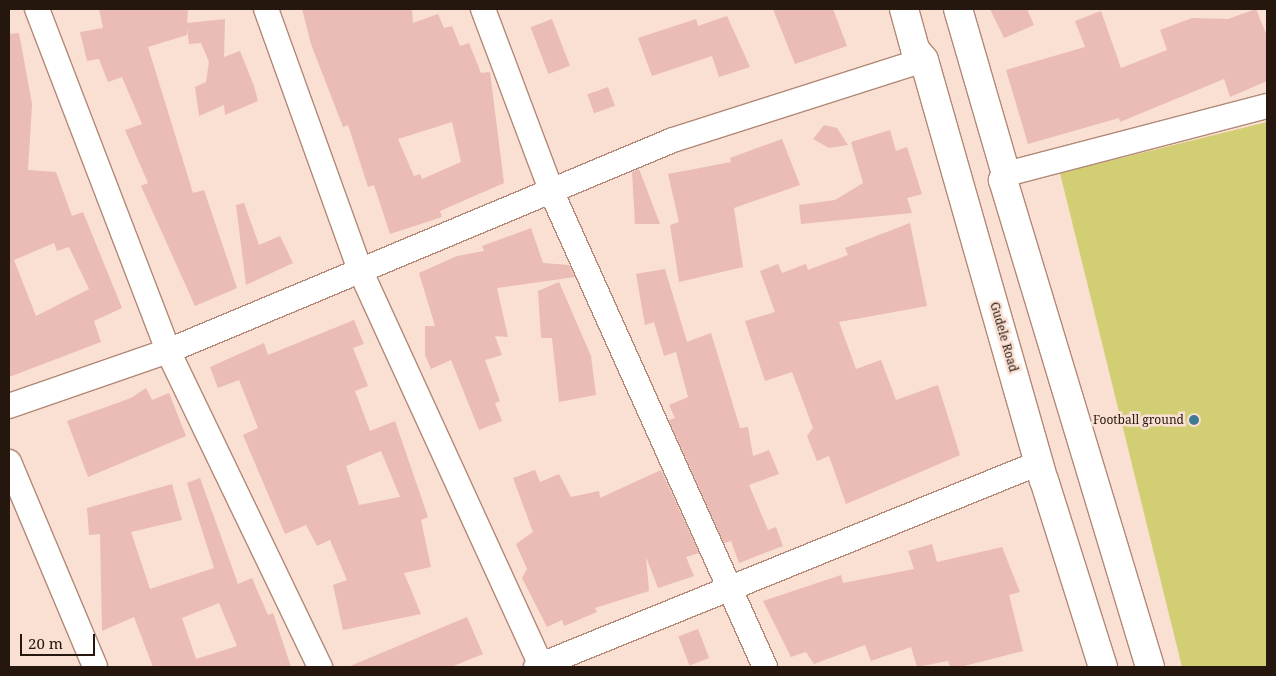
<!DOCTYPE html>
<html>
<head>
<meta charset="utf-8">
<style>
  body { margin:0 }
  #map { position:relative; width:1276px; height:676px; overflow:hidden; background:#fadfd3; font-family:"Noto Serif",serif }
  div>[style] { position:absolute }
  .green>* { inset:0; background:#d2ce74 }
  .building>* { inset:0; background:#ebbbb6; transform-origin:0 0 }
  .roads { filter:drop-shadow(1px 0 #b18976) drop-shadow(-1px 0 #b18976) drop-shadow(0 1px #b18976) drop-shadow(0 -1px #b18976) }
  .minor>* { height:24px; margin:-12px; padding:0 12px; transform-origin:12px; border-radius:12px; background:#fff }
  .trunk>* { height:28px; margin:-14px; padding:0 14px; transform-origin:14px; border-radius:14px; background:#fff }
  .dots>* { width:14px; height:14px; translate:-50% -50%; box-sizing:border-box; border:2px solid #fadfd3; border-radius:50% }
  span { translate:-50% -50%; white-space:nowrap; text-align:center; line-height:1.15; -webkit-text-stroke:5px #fadfd3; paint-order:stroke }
  .street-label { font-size:12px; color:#25160e }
  .poi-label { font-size:12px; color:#25160e }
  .right { translate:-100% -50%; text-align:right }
  .frame { position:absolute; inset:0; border:10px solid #25160e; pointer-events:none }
  .scale { position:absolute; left:20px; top:634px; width:75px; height:22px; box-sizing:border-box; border:2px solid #25160e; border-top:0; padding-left:6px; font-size:15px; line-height:18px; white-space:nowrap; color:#25160e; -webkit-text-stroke:4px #fadfd3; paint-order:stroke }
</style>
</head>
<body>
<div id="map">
  <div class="green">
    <i style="clip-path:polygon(1267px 122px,1267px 667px,1182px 667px,1060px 173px)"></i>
  </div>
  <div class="building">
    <i style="clip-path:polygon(99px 9px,188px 9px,187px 23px,225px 19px,224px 57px,240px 51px,254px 86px,258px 101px,225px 115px,224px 105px,199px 116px,195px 87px,206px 82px,209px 62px,201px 43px,189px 44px,187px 28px,187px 35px,148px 47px,193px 193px,204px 190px,237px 288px,195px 306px,141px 186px,148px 183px,125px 130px,142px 124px,122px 77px,108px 82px,99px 59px,87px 61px,80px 32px,103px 28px)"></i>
    <i style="clip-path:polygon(evenodd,302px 9px,412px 9px,413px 23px,438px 14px,444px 28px,452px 26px,460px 46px,469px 43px,481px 73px,490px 72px,504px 183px,440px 211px,442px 217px,390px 234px,374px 185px,368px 187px,348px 125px,343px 127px,311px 44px,302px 9px,452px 122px,461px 162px,422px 179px,420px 174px,414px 176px,398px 139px,452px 122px)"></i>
    <i style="clip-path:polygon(773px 9px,833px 9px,847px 46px,795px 64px)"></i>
    <i style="clip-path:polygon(990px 9px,1027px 9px,1034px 25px,1004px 38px)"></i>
    <i style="clip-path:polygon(1256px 9px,1267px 36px,1267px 81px,1230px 97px,1224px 79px,1120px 122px,1119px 118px,1028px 144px,1006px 70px,1085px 47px,1075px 21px,1101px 11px,1121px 68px,1167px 50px,1160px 30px,1192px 18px,1228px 19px)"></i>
    <i style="clip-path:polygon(727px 16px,750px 67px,719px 77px,712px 56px,652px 76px,638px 38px,696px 19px,698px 26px)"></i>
    <i style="left:552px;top:19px;width:50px;height:23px;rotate:69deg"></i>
    <i style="clip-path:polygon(evenodd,19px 33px,32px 104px,28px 170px,56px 172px,72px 216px,83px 212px,122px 308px,94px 321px,101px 342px,9px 377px,9px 34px,19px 33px,54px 243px,57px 251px,69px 247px,89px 289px,36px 316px,14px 260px,54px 243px)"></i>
    <i style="left:608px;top:87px;width:20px;height:22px;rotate:70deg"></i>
    <i style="clip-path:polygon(824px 125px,837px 128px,848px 145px,829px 148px,813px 139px)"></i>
    <i style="clip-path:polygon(890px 130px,896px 151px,907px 147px,922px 194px,907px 198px,912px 213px,801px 224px,799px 205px,835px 200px,863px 183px,851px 142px)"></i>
    <i style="clip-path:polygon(782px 139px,800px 185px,734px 208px,743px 267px,679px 282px,670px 225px,679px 222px,668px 174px,731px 162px,730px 158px)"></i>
    <i style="clip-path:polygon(639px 169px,660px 224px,635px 224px,632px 172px)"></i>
    <i style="clip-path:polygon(244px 203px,259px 245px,280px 236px,293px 263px,246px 285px,236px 205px)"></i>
    <i style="clip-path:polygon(910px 223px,927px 306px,839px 322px,856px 369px,881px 360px,896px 400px,938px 385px,960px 455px,846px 504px,829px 456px,817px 461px,807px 436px,813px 428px,792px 372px,765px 381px,745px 321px,775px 312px,760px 271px,778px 264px,782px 273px,806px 264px,808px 270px,848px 255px,845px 248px)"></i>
    <i style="clip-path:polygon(531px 228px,543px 263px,569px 265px,575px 277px,497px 288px,508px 337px,495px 336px,502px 355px,485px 360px,500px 401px,495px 403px,502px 421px,479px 430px,451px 360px,431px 369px,425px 355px,425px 326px,435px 326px,419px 273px,457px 256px,484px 251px,482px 246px)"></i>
    <i style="clip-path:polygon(665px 269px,687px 342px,711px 333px,740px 428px,748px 427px,753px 456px,769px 450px,779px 474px,749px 485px,768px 530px,776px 527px,783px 546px,739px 563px,731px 541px,724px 543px,669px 420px,675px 418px,669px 405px,688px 397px,676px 352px,664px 356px,654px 322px,645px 325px,636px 274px)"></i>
    <i style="clip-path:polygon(559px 282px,591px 356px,596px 395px,559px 402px,552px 338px,541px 338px,538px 291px)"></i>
    <i style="clip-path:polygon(evenodd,354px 320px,364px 344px,353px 348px,368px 386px,355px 391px,370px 431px,395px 421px,428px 517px,421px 520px,431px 567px,404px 573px,421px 614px,343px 630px,333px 585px,347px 580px,330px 540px,317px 546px,306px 525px,285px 534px,243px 435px,258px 428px,239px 380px,218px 388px,210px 367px,264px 343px,268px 355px,354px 320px,381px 451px,400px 497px,359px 505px,346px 466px,381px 451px)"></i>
    <i style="clip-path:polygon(146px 388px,152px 400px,169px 393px,186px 436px,88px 477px,67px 421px,131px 398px)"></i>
    <i style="clip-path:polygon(535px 470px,540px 482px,559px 474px,571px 497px,599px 491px,600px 498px,661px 470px,699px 553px,686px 557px,694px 576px,658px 588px,646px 557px,649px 591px,595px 608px,597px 612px,564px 626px,562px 620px,547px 627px,522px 578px,527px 569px,516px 544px,533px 532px,513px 478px)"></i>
    <i style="clip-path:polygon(evenodd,200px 478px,238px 584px,252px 578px,268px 615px,273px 613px,291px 667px,153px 667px,134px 617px,102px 631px,100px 534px,89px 535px,87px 508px,172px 484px,182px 520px,131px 532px,150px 589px,214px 568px,187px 483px,200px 478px,219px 603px,237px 646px,196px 659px,182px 618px,219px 603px)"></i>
    <i style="clip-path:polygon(932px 544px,937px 562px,1002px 547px,1020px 592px,1009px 595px,1023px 651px,960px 667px,950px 667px,948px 661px,917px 667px,911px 647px,871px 661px,865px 645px,814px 664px,806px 652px,791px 657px,763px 601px,841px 575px,843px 583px,914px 569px,908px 551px)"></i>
    <i style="clip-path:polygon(467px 617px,483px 654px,451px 667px,348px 667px)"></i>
    <i style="left:698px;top:629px;width:31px;height:21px;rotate:69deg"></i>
  </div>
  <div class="roads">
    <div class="minor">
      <i style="left:37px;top:9px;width:366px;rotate:69deg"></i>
      <i style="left:168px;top:351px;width:351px;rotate:64.3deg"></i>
      <i style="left:266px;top:9px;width:277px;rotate:70.2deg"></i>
      <i style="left:360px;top:270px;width:437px;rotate:65.4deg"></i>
      <i style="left:483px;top:9px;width:197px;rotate:69.4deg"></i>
      <i style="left:552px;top:193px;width:520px;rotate:65.8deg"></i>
      <i style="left:1006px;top:174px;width:270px;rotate:-14.6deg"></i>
      <i style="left:9px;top:406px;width:168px;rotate:-19.1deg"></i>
      <i style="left:168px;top:351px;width:547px;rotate:-22.68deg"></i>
      <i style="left:673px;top:140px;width:263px;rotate:-17.7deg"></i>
      <i style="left:9px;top:462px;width:222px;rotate:67.2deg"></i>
      <i style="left:536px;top:667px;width:543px;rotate:-22.08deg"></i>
    </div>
    <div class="trunk">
      <i style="left:904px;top:9px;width:41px;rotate:74.6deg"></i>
      <i style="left:915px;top:49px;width:14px;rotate:51deg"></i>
      <i style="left:924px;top:60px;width:437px;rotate:74.1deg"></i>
      <i style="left:1044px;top:480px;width:196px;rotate:72.5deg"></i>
      <i style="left:958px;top:9px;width:172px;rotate:73.8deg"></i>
      <i style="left:1006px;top:174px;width:7px;rotate:117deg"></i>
      <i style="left:1003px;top:180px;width:509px;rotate:73.2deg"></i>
    </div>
  </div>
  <div class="dots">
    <i style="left:1194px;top:420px;background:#3f7b93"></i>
  </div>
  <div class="street-label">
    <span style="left:1004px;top:337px;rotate:74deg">Gudele Road</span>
  </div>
  <div class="poi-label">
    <span class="right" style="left:1184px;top:420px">Football ground</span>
  </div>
  <div class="frame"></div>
  <div class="scale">20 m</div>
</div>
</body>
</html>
